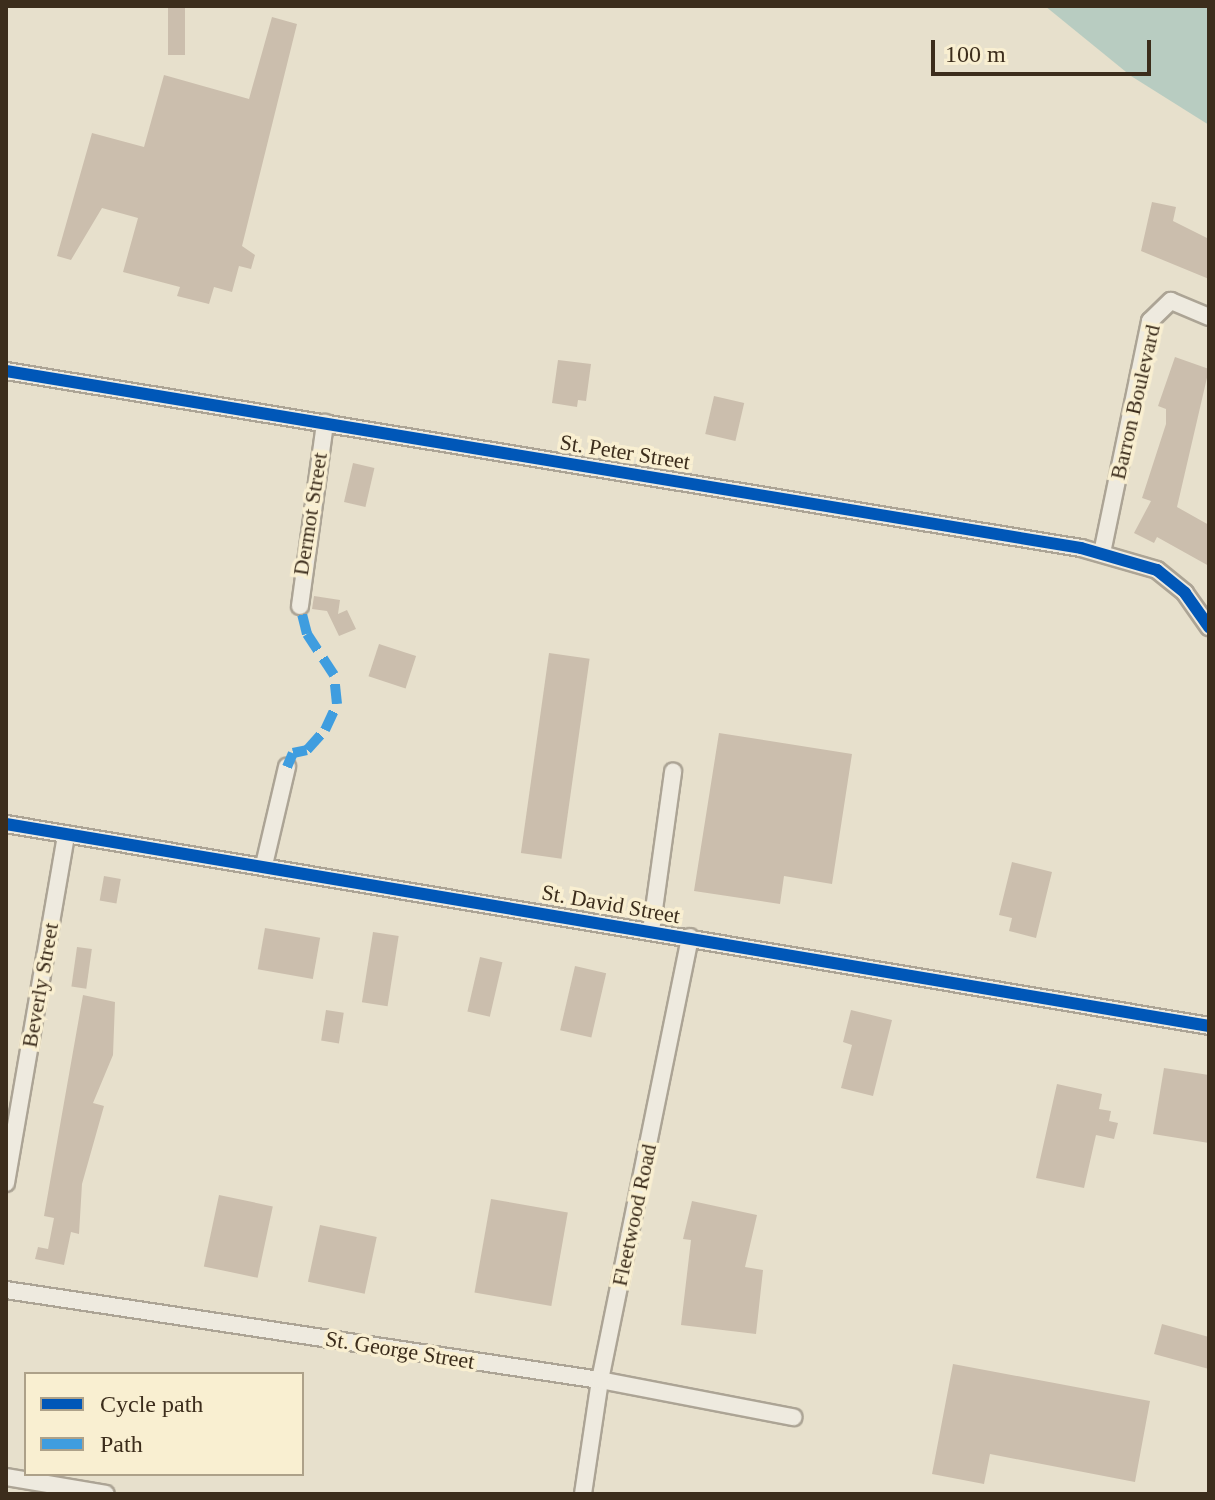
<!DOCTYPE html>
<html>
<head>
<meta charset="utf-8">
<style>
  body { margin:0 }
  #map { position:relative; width:1215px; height:1500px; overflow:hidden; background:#e7e0cc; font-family:Georgia,serif }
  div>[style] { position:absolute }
  .water>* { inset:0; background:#b8ccc1 }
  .building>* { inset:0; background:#cbbead; transform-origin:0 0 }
  .roads { filter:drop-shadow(2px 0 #aca495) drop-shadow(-2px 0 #aca495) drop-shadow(0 2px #aca495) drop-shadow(0 -2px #aca495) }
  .minor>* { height:16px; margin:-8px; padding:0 8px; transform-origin:8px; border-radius:8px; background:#eeeadf }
  .quiet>* { height:10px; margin-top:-5px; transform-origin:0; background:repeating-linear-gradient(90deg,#3f9ddf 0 20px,transparent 0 30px) }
  .cycleway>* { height:12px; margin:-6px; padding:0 6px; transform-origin:6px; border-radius:6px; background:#0057b8 }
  span { translate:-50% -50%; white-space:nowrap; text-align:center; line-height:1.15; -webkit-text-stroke:7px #f9efd1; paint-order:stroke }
  .street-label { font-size:22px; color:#3c2d1c }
  .frame { position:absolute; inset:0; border:8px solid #3c2d1c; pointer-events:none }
  .legend { position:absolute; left:24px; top:1372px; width:280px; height:104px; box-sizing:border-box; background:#f9efd1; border:2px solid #ada189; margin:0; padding:10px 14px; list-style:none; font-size:24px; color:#3c2d1c }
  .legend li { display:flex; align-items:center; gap:16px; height:40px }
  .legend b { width:40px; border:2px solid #ada189 }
  .scale { position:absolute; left:931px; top:40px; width:220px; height:36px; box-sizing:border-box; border:4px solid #3c2d1c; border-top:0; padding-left:10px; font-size:24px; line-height:28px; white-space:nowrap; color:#3c2d1c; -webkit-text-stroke:6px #f9efd1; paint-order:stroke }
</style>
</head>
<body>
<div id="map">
  <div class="water">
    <i style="clip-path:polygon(1045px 6px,1209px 6px,1209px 125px,1131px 76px)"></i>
  </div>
  <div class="building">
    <i style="left:168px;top:6px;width:17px;height:49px"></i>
    <i style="clip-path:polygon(272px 17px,297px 24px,242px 246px,255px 255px,251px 269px,239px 266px,232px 292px,214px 287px,209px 304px,177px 296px,180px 287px,123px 272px,138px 218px,102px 208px,71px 260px,57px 256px,92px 133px,144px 147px,164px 75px,249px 99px)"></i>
    <i style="clip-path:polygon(1152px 202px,1176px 207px,1173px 221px,1209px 239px,1209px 279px,1141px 251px)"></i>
    <i style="clip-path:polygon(1175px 357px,1209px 369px,1177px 507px,1209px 525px,1209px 566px,1157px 537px,1154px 543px,1134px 533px,1151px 501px,1142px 498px,1166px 424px,1166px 409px,1158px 406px)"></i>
    <i style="clip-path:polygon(558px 360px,591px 364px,586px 401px,578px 400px,577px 407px,552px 403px)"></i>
    <i style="left:714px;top:396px;width:31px;height:39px;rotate:13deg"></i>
    <i style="left:353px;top:463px;width:22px;height:40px;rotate:13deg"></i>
    <i style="clip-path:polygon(314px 596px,340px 600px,338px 614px,347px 610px,356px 629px,339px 636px,327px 611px,312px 609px)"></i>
    <i style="left:379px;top:644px;width:39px;height:34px;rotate:18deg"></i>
    <i style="left:549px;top:653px;width:41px;height:202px;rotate:8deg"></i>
    <i style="clip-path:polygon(719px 733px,852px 754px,832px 884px,784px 876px,780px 904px,694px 891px)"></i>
    <i style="clip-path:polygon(1012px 862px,1052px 872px,1036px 938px,1009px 931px,1012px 918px,999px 915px)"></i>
    <i style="left:104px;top:876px;width:17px;height:25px;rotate:10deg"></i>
    <i style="left:265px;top:928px;width:56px;height:42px;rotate:10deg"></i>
    <i style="left:373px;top:932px;width:26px;height:71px;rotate:9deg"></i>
    <i style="left:77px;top:947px;width:15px;height:40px;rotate:8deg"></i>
    <i style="left:480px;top:957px;width:23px;height:56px;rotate:13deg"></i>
    <i style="left:575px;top:966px;width:32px;height:66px;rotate:13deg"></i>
    <i style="clip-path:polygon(83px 995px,115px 1002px,113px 1055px,93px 1103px,104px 1106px,82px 1184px,79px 1234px,71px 1232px,64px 1265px,35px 1259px,38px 1247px,48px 1249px,54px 1218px,44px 1216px)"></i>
    <i style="left:326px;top:1010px;width:18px;height:31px;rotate:9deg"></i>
    <i style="clip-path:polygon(851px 1010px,892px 1020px,873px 1096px,841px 1088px,852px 1045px,843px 1042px)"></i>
    <i style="clip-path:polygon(1164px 1068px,1209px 1075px,1209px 1143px,1153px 1134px)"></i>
    <i style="clip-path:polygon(1057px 1084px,1102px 1094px,1099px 1109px,1111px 1111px,1109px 1121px,1118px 1123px,1114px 1139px,1096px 1135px,1084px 1188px,1036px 1178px)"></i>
    <i style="left:219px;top:1195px;width:55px;height:73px;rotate:12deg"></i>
    <i style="left:491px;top:1199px;width:78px;height:95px;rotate:10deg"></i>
    <i style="clip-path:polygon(692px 1201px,757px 1215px,745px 1267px,763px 1270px,756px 1334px,681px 1325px,691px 1240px,683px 1239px)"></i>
    <i style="left:320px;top:1225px;width:58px;height:58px;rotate:12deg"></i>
    <i style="clip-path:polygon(1162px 1324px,1209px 1337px,1209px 1369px,1154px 1354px)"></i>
    <i style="clip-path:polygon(953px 1364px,1150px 1401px,1135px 1482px,990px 1454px,984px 1484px,932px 1474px)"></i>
  </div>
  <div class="roads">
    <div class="minor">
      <i style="left:6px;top:371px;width:1089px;rotate:9.35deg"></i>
      <i style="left:1081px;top:548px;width:79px;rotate:16.1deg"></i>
      <i style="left:1157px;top:570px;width:36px;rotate:39deg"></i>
      <i style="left:1185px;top:593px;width:42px;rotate:54.8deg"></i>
      <i style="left:1102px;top:553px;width:237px;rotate:-78.3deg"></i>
      <i style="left:1150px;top:321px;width:29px;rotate:-44deg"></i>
      <i style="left:1171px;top:301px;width:41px;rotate:22.8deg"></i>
      <i style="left:300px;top:606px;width:185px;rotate:-82.2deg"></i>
      <i style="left:6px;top:824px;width:1220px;rotate:9.53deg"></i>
      <i style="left:264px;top:865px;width:101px;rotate:-76.8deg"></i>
      <i style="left:651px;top:931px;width:161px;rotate:-82.1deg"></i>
      <i style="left:6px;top:1183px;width:354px;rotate:-80.2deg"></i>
      <i style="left:6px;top:1290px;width:601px;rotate:8.62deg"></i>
      <i style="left:600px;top:1380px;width:197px;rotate:10.9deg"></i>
      <i style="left:6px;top:1477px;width:101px;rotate:9.6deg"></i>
      <i style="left:583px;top:1494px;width:115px;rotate:-81.5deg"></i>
      <i style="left:600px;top:1380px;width:452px;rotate:-78.5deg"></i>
    </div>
  </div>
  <div class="quiet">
    <i style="left:287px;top:767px;width:15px;rotate:-67deg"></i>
    <i style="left:293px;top:753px;width:14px;rotate:-12deg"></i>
    <i style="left:307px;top:750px;width:27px;rotate:-48deg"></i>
    <i style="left:325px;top:730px;width:29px;rotate:-65deg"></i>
    <i style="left:337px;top:704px;width:29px;rotate:-96deg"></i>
    <i style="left:334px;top:675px;width:49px;rotate:-123.4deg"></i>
    <i style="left:307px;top:634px;width:29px;rotate:-104deg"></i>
  </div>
  <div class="cycleway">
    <i style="left:6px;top:371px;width:1089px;rotate:9.35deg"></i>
    <i style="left:1081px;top:548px;width:79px;rotate:16.1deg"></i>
    <i style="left:1157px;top:570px;width:36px;rotate:39deg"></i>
    <i style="left:1185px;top:593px;width:42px;rotate:54.8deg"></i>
    <i style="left:6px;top:824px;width:1220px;rotate:9.53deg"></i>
  </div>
  <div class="street-label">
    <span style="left:1135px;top:402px;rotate:-77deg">Barron Boulevard</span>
    <span style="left:625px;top:452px;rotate:9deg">St. Peter Street</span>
    <span style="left:310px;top:514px;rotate:-81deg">Dermot Street</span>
    <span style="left:611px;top:904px;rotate:10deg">St. David Street</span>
    <span style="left:40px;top:985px;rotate:-80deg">Beverly Street</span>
    <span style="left:634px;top:1215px;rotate:-78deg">Fleetwood Road</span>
    <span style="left:400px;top:1350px;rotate:9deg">St. George Street</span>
  </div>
  <div class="frame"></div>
  <ul class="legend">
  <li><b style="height:10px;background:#0057b8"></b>Cycle path</li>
  <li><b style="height:10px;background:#3f9ddf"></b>Path</li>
  </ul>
  <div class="scale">100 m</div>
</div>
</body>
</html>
